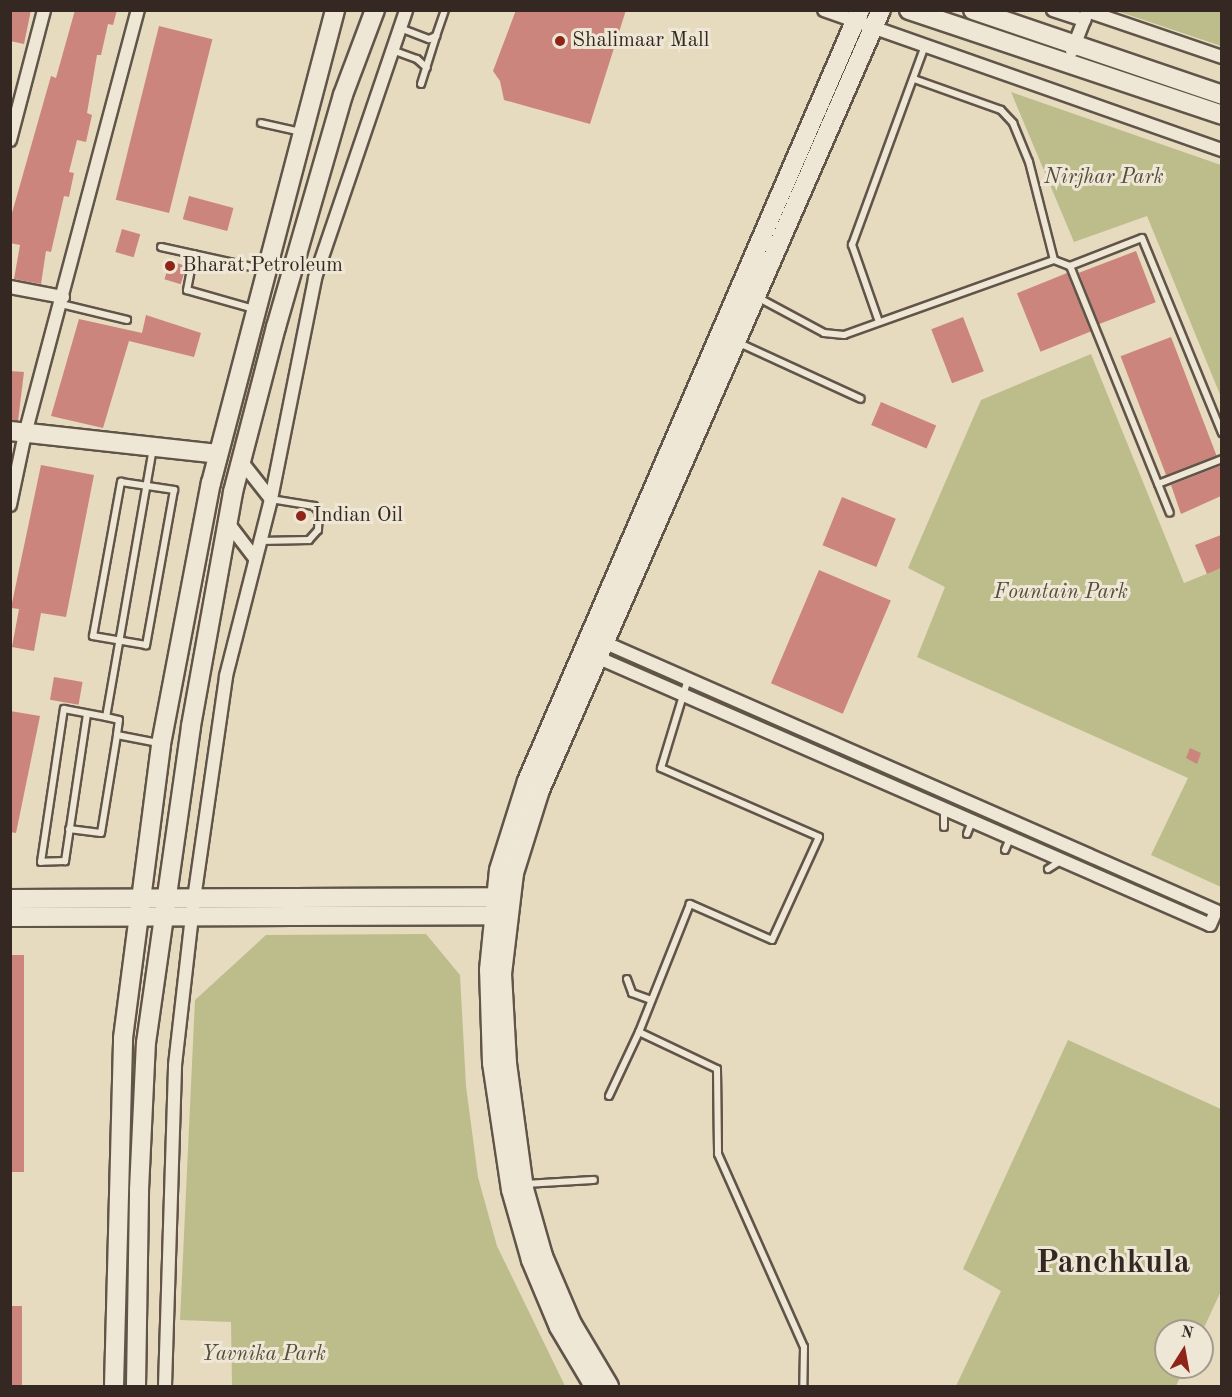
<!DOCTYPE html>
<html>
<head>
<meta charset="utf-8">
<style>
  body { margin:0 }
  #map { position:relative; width:1232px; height:1397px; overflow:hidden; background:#e6dabf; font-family:"Old Standard TT",serif }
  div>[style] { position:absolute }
  .green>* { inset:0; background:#bdbd8c }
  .building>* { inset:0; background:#cc857c; transform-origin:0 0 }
  .roads { filter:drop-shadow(2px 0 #615449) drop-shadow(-2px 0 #615449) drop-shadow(0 2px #615449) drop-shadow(0 -2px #615449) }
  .lane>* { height:6px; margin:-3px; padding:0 3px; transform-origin:3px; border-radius:3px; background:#efe7d5 }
  .street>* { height:12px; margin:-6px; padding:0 6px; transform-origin:6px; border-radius:6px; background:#efe7d5 }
  .secondary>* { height:18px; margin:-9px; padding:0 9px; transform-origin:9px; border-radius:9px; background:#efe7d5 }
  .dots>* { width:16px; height:16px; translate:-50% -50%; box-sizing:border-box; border:3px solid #efe7d5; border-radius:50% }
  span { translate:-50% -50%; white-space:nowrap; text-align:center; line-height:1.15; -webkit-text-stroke:6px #efe7d5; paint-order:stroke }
  .poi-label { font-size:21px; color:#352822 }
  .left { translate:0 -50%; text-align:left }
  .park-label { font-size:21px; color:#574d3c; font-style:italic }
  .town-label { font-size:33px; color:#352822; font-weight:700 }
  .frame { position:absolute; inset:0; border:12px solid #352822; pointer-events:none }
  .north { position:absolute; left:1154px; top:1319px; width:60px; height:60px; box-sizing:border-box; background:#efe7d5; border:2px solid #a59b8d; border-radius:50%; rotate:11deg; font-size:16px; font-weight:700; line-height:24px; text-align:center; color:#352822 }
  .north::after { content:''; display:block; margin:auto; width:21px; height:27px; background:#8f2418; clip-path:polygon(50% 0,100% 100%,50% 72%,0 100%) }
</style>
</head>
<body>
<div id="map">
  <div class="green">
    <i style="clip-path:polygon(1117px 11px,1221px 11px,1221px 46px)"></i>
    <i style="clip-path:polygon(1011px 92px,1221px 165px,1221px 397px,1147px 216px,1074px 242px)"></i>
    <i style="clip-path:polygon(1091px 354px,1184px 583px,1221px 568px,1221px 887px,1151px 855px,1188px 778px,917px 657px,945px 587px,908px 568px,981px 400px)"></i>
    <i style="clip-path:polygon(426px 934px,460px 975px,466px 1086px,478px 1177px,497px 1246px,565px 1386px,232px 1386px,231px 1322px,180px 1320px,195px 1000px,266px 935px)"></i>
    <i style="clip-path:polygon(1068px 1040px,1221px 1109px,1221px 1291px,1202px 1332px,1166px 1331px,1166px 1367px,1185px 1367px,1176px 1386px,956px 1386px,1001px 1291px,963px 1269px)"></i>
  </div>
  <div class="building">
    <i style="clip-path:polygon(10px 10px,31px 10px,24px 44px,10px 41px)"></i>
    <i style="clip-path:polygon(75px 10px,117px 10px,113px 25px,108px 24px,101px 55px,97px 55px,87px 113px,92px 115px,86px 142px,77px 140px,69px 172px,74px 173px,69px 197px,64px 196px,51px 252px,46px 251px,41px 284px,14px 279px,20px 245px,10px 243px,10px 220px,51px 76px,56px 78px)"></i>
    <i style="clip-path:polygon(516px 10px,626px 10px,590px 124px,504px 100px,500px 81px,493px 71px)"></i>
    <i style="left:159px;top:26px;width:55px;height:179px;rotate:14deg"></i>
    <i style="left:189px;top:196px;width:46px;height:24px;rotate:15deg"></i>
    <i style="left:122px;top:229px;width:19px;height:24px;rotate:16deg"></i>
    <i style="left:1136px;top:251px;width:55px;height:61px;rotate:69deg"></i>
    <i style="left:170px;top:261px;width:17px;height:19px;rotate:17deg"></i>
    <i style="left:1067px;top:273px;width:63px;height:54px;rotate:68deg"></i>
    <i style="clip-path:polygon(146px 315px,201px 333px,194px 357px,129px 341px,103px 428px,51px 416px,79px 319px,142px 333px)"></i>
    <i style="left:963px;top:317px;width:58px;height:34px;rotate:69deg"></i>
    <i style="left:1171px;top:337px;width:127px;height:54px;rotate:69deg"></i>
    <i style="clip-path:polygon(10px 371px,24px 372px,18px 421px,10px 420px)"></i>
    <i style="left:881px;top:402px;width:60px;height:25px;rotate:23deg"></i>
    <i style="clip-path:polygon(41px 465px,94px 475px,66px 617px,41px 613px,34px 651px,12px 647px,19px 609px,11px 608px)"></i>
    <i style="clip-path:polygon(1220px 466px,1221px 496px,1181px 514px,1171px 485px)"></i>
    <i style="left:842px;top:497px;width:58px;height:52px;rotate:22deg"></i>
    <i style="clip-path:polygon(1221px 535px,1221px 568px,1207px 574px,1195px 545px)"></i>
    <i style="left:819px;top:570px;width:78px;height:123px;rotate:23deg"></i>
    <i style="left:54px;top:677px;width:29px;height:23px;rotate:10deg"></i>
    <i style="clip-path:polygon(10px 711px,40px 716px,16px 833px,10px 832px)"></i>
    <i style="clip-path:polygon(1190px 748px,1201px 753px,1197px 764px,1186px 758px)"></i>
    <i style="left:10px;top:955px;width:14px;height:217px"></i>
    <i style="left:10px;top:1306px;width:12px;height:80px"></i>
  </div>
  <div class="roads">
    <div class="lane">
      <i style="left:400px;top:28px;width:31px;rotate:21deg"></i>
      <i style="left:429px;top:39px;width:8px;rotate:-23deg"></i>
      <i style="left:436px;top:36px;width:28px;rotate:-71deg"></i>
      <i style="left:392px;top:50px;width:27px;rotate:20deg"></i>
      <i style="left:417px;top:59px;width:13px;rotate:42deg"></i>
      <i style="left:914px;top:79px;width:92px;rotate:19.6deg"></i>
      <i style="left:1001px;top:110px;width:18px;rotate:47deg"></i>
      <i style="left:1013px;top:123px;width:42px;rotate:67.7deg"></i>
      <i style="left:1029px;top:162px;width:101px;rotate:75.7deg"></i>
      <i style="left:421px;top:84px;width:50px;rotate:-72.6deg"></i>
      <i style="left:261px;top:123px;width:41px;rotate:12.7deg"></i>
      <i style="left:161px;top:247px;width:107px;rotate:12.4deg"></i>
      <i style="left:194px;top:254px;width:37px;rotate:101deg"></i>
      <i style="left:187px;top:290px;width:70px;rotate:15.8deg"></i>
      <i style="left:1070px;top:266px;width:266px;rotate:68deg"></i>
      <i style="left:757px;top:297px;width:76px;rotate:28.2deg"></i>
      <i style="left:824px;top:333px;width:20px;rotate:6deg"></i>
      <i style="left:844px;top:335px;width:223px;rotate:-19.7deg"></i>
      <i style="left:1054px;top:260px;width:17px;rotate:21deg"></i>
      <i style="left:1070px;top:266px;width:77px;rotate:-21.3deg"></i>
      <i style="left:1142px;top:238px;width:211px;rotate:67.7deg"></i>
      <i style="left:61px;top:304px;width:68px;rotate:13.6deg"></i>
      <i style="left:879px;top:322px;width:82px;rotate:-109.3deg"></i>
      <i style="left:852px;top:245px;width:212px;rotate:-69.9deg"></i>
      <i style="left:737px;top:342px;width:136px;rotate:24.7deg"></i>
      <i style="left:153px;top:448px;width:273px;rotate:99.9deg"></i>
      <i style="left:106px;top:717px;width:13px;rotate:13deg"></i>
      <i style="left:119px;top:720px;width:15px;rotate:98deg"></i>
      <i style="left:117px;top:735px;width:42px;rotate:11deg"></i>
      <i style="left:121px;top:482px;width:54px;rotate:8.6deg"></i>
      <i style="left:174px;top:490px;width:158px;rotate:100.2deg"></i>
      <i style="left:146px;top:645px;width:54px;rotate:-170.4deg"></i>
      <i style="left:93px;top:636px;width:157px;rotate:-79.7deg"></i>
      <i style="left:1158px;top:484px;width:69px;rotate:-21.3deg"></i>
      <i style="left:259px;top:541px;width:50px;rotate:-1.1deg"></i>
      <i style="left:309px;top:540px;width:13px;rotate:-48deg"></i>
      <i style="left:318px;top:530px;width:18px;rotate:-87deg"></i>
      <i style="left:319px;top:512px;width:8px;rotate:-130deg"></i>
      <i style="left:314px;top:506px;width:44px;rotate:-170.8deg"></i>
      <i style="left:688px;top:679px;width:93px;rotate:106.9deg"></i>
      <i style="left:661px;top:768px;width:172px;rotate:23.6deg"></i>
      <i style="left:819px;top:837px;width:113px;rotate:114.5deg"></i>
      <i style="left:772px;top:940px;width:90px;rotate:-156.3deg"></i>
      <i style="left:690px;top:904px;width:138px;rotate:111.7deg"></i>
      <i style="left:639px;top:1032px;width:86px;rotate:25.4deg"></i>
      <i style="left:717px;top:1069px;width:85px;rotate:89.3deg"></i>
      <i style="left:718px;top:1154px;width:211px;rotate:66deg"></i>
      <i style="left:804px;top:1347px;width:39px;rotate:91deg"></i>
      <i style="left:87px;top:714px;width:149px;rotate:98.5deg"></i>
      <i style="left:65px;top:861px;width:24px;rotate:178deg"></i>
      <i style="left:41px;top:862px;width:155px;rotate:-81.5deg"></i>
      <i style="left:64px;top:709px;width:43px;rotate:10.8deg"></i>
      <i style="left:944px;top:809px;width:18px;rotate:90deg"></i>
      <i style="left:69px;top:829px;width:32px;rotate:7deg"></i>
      <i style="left:101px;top:833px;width:99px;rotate:-80.7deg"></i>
      <i style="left:967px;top:834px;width:14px;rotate:-69deg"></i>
      <i style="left:1005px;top:850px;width:13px;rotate:-67deg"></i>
      <i style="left:1048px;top:869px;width:17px;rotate:-33deg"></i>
      <i style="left:627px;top:979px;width:15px;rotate:70deg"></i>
      <i style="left:632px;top:993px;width:20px;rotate:20deg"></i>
      <i style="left:609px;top:1096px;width:71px;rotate:-64.9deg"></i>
      <i style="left:524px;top:1184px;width:70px;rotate:-3.3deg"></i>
    </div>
    <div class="street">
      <i style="left:824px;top:10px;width:422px;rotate:19.4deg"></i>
      <i style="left:1053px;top:10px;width:33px;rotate:18deg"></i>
      <i style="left:1087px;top:11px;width:143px;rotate:18.8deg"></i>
      <i style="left:1072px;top:51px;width:44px;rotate:-68.7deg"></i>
      <i style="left:10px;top:140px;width:134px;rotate:-75.3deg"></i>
      <i style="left:10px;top:287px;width:54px;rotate:10.7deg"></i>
      <i style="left:241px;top:461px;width:48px;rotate:51.7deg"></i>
      <i style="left:10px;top:505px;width:73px;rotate:-78.1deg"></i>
      <i style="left:25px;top:434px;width:439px;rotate:-75.1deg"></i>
      <i style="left:228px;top:523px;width:43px;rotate:52.6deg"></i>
      <i style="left:592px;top:655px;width:674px;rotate:23.6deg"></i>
      <i style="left:1210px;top:925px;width:15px;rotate:-67deg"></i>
      <i style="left:1216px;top:911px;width:674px;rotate:-156.29deg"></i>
      <i style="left:165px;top:1386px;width:321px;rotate:-88.2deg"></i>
      <i style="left:175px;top:1065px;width:167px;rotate:-83.5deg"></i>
      <i style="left:194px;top:899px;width:225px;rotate:-81.8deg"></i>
      <i style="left:226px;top:676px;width:183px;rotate:-75.7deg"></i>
      <i style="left:271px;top:499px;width:225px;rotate:-78.7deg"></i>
      <i style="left:315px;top:278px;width:283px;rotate:-71.2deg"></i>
    </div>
    <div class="secondary">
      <i style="left:909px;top:10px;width:330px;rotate:18.5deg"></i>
      <i style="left:973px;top:10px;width:263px;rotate:18.8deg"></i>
      <i style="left:10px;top:431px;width:209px;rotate:6.3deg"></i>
      <i style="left:10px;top:899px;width:496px;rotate:-0.2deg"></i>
      <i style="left:10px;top:917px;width:497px;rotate:-0.2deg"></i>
      <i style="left:114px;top:1386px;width:348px;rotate:-88.5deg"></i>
      <i style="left:123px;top:1038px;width:296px;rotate:-82.6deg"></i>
      <i style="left:161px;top:744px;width:266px;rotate:-79.2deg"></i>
      <i style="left:211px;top:483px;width:489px;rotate:-75.3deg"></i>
      <i style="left:136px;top:1386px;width:196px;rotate:-89.1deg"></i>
      <i style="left:139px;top:1190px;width:147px;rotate:-87.3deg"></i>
      <i style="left:146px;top:1043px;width:320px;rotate:-81.9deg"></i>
      <i style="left:191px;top:726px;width:238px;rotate:-79.8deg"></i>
      <i style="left:233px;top:492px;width:171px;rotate:-75.4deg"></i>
      <i style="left:276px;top:327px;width:241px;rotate:-73.9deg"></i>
      <i style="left:343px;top:95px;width:91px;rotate:-69.4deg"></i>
      <i style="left:594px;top:1386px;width:69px;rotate:-120.7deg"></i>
      <i style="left:559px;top:1327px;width:73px;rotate:-112.7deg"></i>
      <i style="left:531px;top:1260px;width:73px;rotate:-105.9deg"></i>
      <i style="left:511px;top:1190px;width:128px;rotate:-98.5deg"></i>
      <i style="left:492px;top:1063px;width:93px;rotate:-91.8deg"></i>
      <i style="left:489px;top:970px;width:100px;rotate:-84.3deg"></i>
      <i style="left:499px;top:870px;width:93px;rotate:-72.5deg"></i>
      <i style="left:527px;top:781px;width:840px;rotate:-66.64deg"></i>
      <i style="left:609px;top:1386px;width:72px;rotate:-120.8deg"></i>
      <i style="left:572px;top:1324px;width:74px;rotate:-113.1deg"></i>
      <i style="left:543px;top:1256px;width:70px;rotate:-105.8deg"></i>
      <i style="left:524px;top:1189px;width:127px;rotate:-97.7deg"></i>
      <i style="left:507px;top:1063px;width:89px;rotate:-93.2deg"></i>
      <i style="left:502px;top:974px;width:102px;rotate:-83.2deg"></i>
      <i style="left:514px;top:873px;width:87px;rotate:-72.6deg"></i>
      <i style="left:540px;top:790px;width:851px;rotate:-66.39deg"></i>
    </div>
  </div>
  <div class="dots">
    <i style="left:560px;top:41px;background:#8f2418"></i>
    <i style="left:170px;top:266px;background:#8f2418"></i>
    <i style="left:301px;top:516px;background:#8f2418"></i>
  </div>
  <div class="poi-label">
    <span class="left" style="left:572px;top:41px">Shalimaar Mall</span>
    <span class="left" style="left:182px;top:266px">Bharat Petroleum</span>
    <span class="left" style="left:313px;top:516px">Indian Oil</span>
  </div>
  <div class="park-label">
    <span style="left:1104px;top:178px">Nirjhar Park</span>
    <span style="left:1061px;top:593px">Fountain Park</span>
    <span style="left:264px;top:1355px">Yavnika Park</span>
  </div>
  <div class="town-label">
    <span style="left:1113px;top:1264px">Panchkula</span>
  </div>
  <div class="frame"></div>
  <div class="north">N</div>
</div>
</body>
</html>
